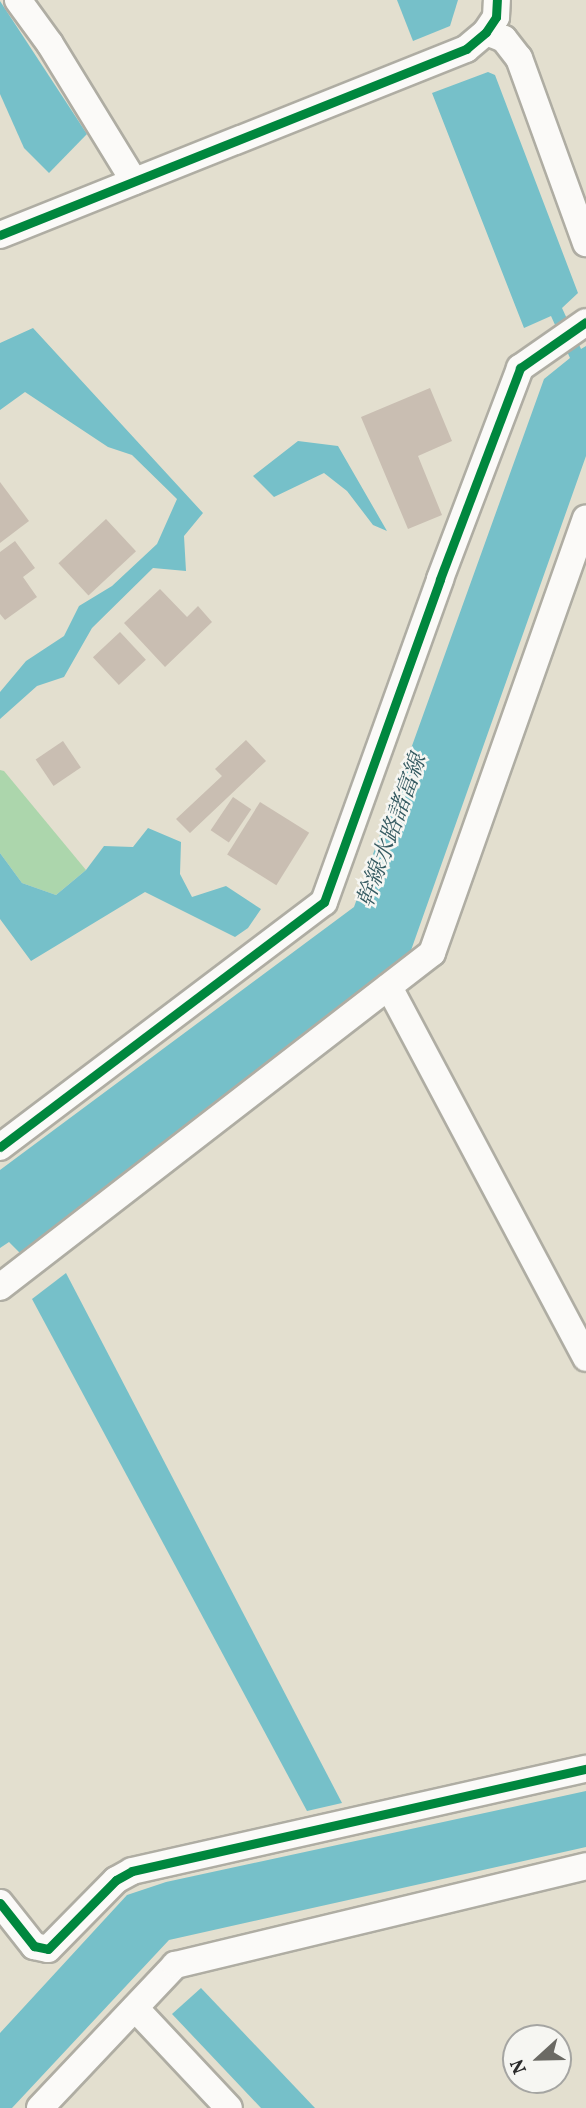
<!DOCTYPE html>
<html>
<head>
<meta charset="utf-8">
<style>
  body { margin:0 }
  #map { position:relative; width:586px; height:2108px; overflow:hidden; background:#e3dfcf; font-family:Vollkorn,"Noto Serif JP",serif }
  div>[style] { position:absolute }
  .green>* { inset:0; background:#acd6ac }
  .water>* { inset:0; background:#76c0c9 }
  .building>* { inset:0; background:#c9beb2; transform-origin:0 0 }
  .roads { filter:drop-shadow(2px 0 #afada3) drop-shadow(-2px 0 #afada3) drop-shadow(0 2px #afada3) drop-shadow(0 -2px #afada3) }
  .minor>* { height:26px; margin:-13px; padding:0 13px; transform-origin:13px; border-radius:13px; background:#fbfaf8 }
  .cycleway>* { height:9px; margin:-4.5px; padding:0 4.5px; transform-origin:4.5px; border-radius:4.5px; background:#00873e }
  span { translate:-50% -50%; white-space:nowrap; text-align:center; line-height:1.15; -webkit-text-stroke:5px #f6f6f2; paint-order:stroke }
  .water-label { font-size:23px; color:#355a61; font-style:italic }
  .north { position:absolute; left:502px; top:2024px; width:70px; height:70px; box-sizing:border-box; background:#f6f6f2; border:2px solid #a5a5a2; border-radius:50%; rotate:248deg; font-size:19px; font-weight:700; line-height:28px; text-align:center; color:#2b2b2b }
  .north::after { content:''; display:block; margin:auto; width:24px; height:32px; background:#6b6a64; clip-path:polygon(50% 0,100% 100%,50% 72%,0 100%) }
</style>
</head>
<body>
<div id="map">
  <div class="green">
    <i style="clip-path:polygon(0 770px,4px 771px,86px 870px,56px 895px,22px 883px,0 853px)"></i>
  </div>
  <div class="water">
    <i style="clip-path:polygon(397px 0,458px 0,450px 26px,413px 41px)"></i>
    <i style="clip-path:polygon(0 1px,87px 134px,49px 173px,24px 148px,0 94px)"></i>
    <i style="clip-path:polygon(488px 72px,495px 75px,578px 293px,562px 308px,581px 349px,586px 346px,586px 456px,409px 956px,20px 1253px,9px 1242px,0 1248px,0 1170px,354px 907px,544px 379px,570px 358px,551px 316px,524px 328px,432px 93px)"></i>
    <i style="clip-path:polygon(33px 328px,203px 513px,184px 536px,186px 571px,153px 568px,92px 628px,64px 677px,37px 686px,0 719px,0 692px,26px 661px,64px 636px,79px 606px,112px 586px,157px 544px,177px 499px,132px 455px,108px 447px,25px 392px,0 410px,0 343px)"></i>
    <i style="clip-path:polygon(298px 441px,338px 446px,387px 531px,373px 525px,347px 491px,324px 473px,274px 497px,253px 476px)"></i>
    <i style="clip-path:polygon(148px 828px,181px 842px,180px 874px,192px 897px,226px 886px,261px 909px,248px 928px,235px 937px,145px 892px,31px 961px,0 919px,0 853px,22px 883px,56px 895px,86px 870px,104px 846px,133px 847px)"></i>
    <i style="clip-path:polygon(66px 1273px,342px 1803px,307px 1811px,32px 1299px)"></i>
    <i style="clip-path:polygon(586px 1791px,586px 1847px,169px 1940px,12px 2108px,0 2108px,0 2033px,127px 1895px,166px 1882px)"></i>
    <i style="clip-path:polygon(201px 1988px,315px 2108px,261px 2108px,172px 2014px)"></i>
  </div>
  <div class="building">
    <i style="clip-path:polygon(430px 388px,452px 441px,418px 456px,442px 515px,408px 529px,361px 417px)"></i>
    <i style="clip-path:polygon(0 482px,29px 521px,0 543px)"></i>
    <i style="left:106px;top:519px;width:44px;height:65px;rotate:47deg"></i>
    <i style="clip-path:polygon(15px 541px,35px 568px,23px 577px,37px 597px,5px 620px,0 614px,0 552px)"></i>
    <i style="clip-path:polygon(160px 589px,187px 617px,198px 606px,212px 622px,165px 667px,124px 623px)"></i>
    <i style="left:120px;top:632px;width:38px;height:37px;rotate:47deg"></i>
    <i style="clip-path:polygon(246px 740px,266px 761px,190px 833px,176px 819px,222px 776px,215px 769px)"></i>
    <i style="left:63px;top:741px;width:32px;height:33px;rotate:56deg"></i>
    <i style="left:233px;top:797px;width:22px;height:40px;rotate:34deg"></i>
    <i style="left:260px;top:802px;width:58px;height:62px;rotate:32deg"></i>
  </div>
  <div class="roads">
    <div class="minor">
      <i style="left:18px;top:0;width:54px;rotate:54deg"></i>
      <i style="left:50px;top:44px;width:161px;rotate:58.5deg"></i>
      <i style="left:486px;top:32px;width:19px;rotate:21deg"></i>
      <i style="left:504px;top:39px;width:24px;rotate:52deg"></i>
      <i style="left:519px;top:58px;width:197px;rotate:70.1deg"></i>
      <i style="left:0;top:235px;width:502px;rotate:-21.76deg"></i>
      <i style="left:466px;top:49px;width:26px;rotate:-40deg"></i>
      <i style="left:486px;top:32px;width:18px;rotate:-56deg"></i>
      <i style="left:496px;top:17px;width:17px;rotate:-87deg"></i>
      <i style="left:389px;top:987px;width:420px;rotate:62deg"></i>
      <i style="left:0;top:1147px;width:406px;rotate:-37.1deg"></i>
      <i style="left:324px;top:902px;width:343px;rotate:-70.2deg"></i>
      <i style="left:440px;top:579px;width:226px;rotate:-69.2deg"></i>
      <i style="left:520px;top:368px;width:80px;rotate:-34.9deg"></i>
      <i style="left:0;top:1287px;width:546px;rotate:-37.71deg"></i>
      <i style="left:432px;top:953px;width:461px;rotate:-70.5deg"></i>
      <i style="left:0;top:1903px;width:55px;rotate:51.7deg"></i>
      <i style="left:34px;top:1946px;width:14px;rotate:12deg"></i>
      <i style="left:48px;top:1949px;width:97px;rotate:-45.4deg"></i>
      <i style="left:116px;top:1880px;width:18px;rotate:-29deg"></i>
      <i style="left:132px;top:1871px;width:465px;rotate:-12.7deg"></i>
      <i style="left:135px;top:2008px;width:137px;rotate:46.8deg"></i>
      <i style="left:40px;top:2108px;width:197px;rotate:-46.6deg"></i>
      <i style="left:175px;top:1965px;width:423px;rotate:-13.5deg"></i>
    </div>
  </div>
  <div class="cycleway">
    <i style="left:0;top:235px;width:502px;rotate:-21.76deg"></i>
    <i style="left:466px;top:49px;width:26px;rotate:-40deg"></i>
    <i style="left:486px;top:32px;width:18px;rotate:-56deg"></i>
    <i style="left:496px;top:17px;width:17px;rotate:-87deg"></i>
    <i style="left:0;top:1147px;width:406px;rotate:-37.1deg"></i>
    <i style="left:324px;top:902px;width:343px;rotate:-70.2deg"></i>
    <i style="left:440px;top:579px;width:226px;rotate:-69.2deg"></i>
    <i style="left:520px;top:368px;width:80px;rotate:-34.9deg"></i>
    <i style="left:0;top:1903px;width:55px;rotate:51.7deg"></i>
    <i style="left:34px;top:1946px;width:14px;rotate:12deg"></i>
    <i style="left:48px;top:1949px;width:97px;rotate:-45.4deg"></i>
    <i style="left:116px;top:1880px;width:18px;rotate:-29deg"></i>
    <i style="left:132px;top:1871px;width:465px;rotate:-12.7deg"></i>
  </div>
  <div class="water-label">
    <span style="left:393px;top:831px;rotate:-70deg">幹線水路諸富線</span>
  </div>
  <div class="north">N</div>
</div>
</body>
</html>
